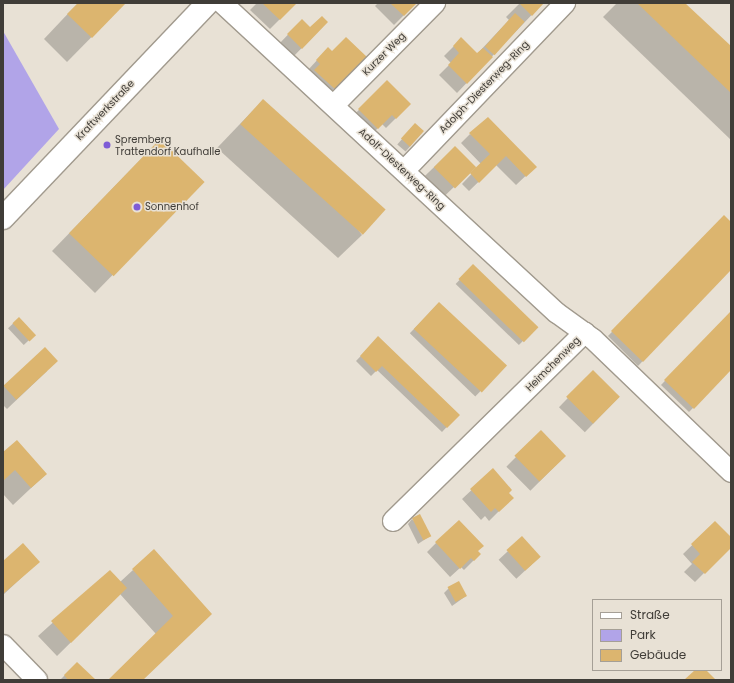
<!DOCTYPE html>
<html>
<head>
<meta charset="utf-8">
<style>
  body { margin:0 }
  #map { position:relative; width:734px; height:683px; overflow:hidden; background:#e8e1d5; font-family:Poppins,sans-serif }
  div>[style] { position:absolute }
  .green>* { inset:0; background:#b1a4e8 }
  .shadow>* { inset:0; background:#0003; transform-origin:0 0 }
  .building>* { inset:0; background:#dcb56f; transform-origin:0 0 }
  .roads { filter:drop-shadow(1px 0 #a19a8e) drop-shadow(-1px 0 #a19a8e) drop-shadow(0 1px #a19a8e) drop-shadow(0 -1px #a19a8e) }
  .street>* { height:20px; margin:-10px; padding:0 10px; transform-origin:10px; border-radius:10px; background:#fff }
  .secondary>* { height:22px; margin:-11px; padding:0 11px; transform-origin:11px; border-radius:11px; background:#fff }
  .dots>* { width:11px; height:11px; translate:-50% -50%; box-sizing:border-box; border:2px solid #e8e1d5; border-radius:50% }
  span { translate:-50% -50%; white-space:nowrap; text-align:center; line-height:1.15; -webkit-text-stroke:3px #e8e1d5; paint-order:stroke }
  .street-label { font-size:10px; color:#403d38 }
  .poi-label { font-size:10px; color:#403d38 }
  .left { translate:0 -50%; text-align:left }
  .frame { position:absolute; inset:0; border:4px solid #403d38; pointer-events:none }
  .legend { position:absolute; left:592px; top:599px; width:130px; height:72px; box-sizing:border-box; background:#e8e1d5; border:1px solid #a59f96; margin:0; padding:5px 7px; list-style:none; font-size:12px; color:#403d38 }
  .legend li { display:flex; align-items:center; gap:8px; height:20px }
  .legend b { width:20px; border:1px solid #a59f96 }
</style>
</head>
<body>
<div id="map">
  <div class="green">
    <i style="clip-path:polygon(3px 31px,59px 129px,3px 190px)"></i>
  </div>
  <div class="shadow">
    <i style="clip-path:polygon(78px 3px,125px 3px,67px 62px,44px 39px)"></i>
    <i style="clip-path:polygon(257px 3px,296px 3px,270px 29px,250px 10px)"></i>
    <i style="clip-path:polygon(378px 3px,416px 3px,394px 25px,375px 6px)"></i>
    <i style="clip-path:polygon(520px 3px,543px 3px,457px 93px,439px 75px,451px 63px,444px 56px,461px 39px,477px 54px,509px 20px,506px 17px)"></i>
    <i style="clip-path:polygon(617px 3px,684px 3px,731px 48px,731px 140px,603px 17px)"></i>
    <i style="clip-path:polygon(302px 20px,310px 28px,327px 22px,292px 58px,279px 44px)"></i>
    <i style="clip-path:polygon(332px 53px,365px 57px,325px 98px,308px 70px,319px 58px)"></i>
    <i style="clip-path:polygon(387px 81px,410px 104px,386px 128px,382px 124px,368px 138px,350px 119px)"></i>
    <i style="clip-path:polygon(263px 100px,362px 235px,338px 258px,217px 148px)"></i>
    <i style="left:415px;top:124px;width:11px;height:27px;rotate:41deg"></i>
    <i style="clip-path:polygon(470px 134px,535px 167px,516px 185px,496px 165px,469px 191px,462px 184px,481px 164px,461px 143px)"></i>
    <i style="left:455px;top:147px;width:28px;height:43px;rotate:46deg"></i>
    <i style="clip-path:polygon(142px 158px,203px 182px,95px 293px,52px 251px)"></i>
    <i style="clip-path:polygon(724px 216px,731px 223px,731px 269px,638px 366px,608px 336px)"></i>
    <i style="left:473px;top:266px;width:88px;height:25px;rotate:44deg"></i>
    <i style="left:439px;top:303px;width:91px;height:42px;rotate:44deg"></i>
    <i style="clip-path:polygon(731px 312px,731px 369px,689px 412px,661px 385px)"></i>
    <i style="left:19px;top:318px;width:23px;height:15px;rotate:47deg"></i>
    <i style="clip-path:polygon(378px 338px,458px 415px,442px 432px,377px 370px,371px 376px,356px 361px)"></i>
    <i style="clip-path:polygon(45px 349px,47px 371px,7px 409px,3px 405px,3px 388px)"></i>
    <i style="left:593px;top:372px;width:36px;height:49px;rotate:44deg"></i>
    <i style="left:541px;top:432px;width:34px;height:49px;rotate:45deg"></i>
    <i style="clip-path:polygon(3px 454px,46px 474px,13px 505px,3px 494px)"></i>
    <i style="clip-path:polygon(493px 470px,508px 493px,503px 507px,489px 521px,485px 516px,481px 520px,462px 499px)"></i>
    <i style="clip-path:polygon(412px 519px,430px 536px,418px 544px,408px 524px)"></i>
    <i style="clip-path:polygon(715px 523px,731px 538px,731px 546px,695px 582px,684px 572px,692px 564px,683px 554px)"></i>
    <i style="left:522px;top:538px;width:26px;height:32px;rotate:47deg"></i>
    <i style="clip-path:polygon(436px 543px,477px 551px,480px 554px,464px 570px,461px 567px,450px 577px,427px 552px)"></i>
    <i style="clip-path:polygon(3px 562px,38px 562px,3px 595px)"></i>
    <i style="clip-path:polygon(133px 570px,210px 614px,142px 680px,109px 680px,156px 634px,120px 594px,57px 656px,38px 636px,110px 571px,120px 582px)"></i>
    <i style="clip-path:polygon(449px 588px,466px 596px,452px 606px,444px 593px)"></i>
    <i style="clip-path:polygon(77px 663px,94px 680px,60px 680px)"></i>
  </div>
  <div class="building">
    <i style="clip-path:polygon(78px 3px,126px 3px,92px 38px,67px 14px)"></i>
    <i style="clip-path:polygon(262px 3px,297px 3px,280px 20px)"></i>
    <i style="clip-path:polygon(390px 3px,417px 3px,404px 16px)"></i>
    <i style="clip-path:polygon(519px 3px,544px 3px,532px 16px)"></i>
    <i style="clip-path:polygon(637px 3px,685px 3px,731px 46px,731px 93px)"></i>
    <i style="left:515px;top:13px;width:13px;height:45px;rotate:42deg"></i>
    <i style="clip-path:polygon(322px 16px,328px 22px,302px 49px,287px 34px,302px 19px,310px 27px)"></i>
    <i style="clip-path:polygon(346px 37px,367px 57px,336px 90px,314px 70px,320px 64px,316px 60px,328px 47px,332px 51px)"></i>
    <i style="clip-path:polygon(461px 37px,477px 53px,483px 48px,493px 57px,467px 84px,448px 65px,459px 53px,453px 46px)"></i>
    <i style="clip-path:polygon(387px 80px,411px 104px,396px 119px,392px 115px,378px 129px,358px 109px)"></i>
    <i style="left:263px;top:99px;width:165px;height:34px;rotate:42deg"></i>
    <i style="clip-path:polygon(488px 117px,537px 167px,526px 177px,506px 156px,479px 183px,470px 173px,490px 154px,469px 133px)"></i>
    <i style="left:415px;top:123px;width:12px;height:21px;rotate:42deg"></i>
    <i style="left:160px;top:139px;width:62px;height:131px;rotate:44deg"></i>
    <i style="left:455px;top:146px;width:30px;height:30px;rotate:45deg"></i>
    <i style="clip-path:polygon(724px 215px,731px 222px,731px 270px,643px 362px,611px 331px)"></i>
    <i style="left:473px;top:264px;width:91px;height:21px;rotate:44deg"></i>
    <i style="left:439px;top:302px;width:93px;height:37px;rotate:43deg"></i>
    <i style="clip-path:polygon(731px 311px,731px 370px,694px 409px,664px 380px)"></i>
    <i style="left:19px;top:317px;width:25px;height:9px;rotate:47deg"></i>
    <i style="clip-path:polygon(378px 336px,460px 415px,447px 428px,382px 366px,376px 372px,360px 356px)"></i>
    <i style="left:45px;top:347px;width:19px;height:57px;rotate:47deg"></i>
    <i style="left:593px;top:370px;width:38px;height:38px;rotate:45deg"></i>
    <i style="left:541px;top:430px;width:36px;height:37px;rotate:46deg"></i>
    <i style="clip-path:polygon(17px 440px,47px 474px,31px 488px,15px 470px,3px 481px,3px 452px)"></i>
    <i style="clip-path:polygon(493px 468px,512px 490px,509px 493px,514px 498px,499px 512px,495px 508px,491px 512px,470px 489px)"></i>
    <i style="left:420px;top:514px;width:25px;height:9px;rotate:63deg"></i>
    <i style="clip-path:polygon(459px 520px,484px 546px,478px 551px,481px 554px,474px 561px,471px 558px,460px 569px,435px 542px)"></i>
    <i style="clip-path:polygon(715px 521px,731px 537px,731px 548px,705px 574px,692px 562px,700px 554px,691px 544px)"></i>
    <i style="left:522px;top:536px;width:28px;height:21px;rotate:48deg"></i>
    <i style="clip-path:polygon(23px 543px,40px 562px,3px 594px,3px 561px)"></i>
    <i style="clip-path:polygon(154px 549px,212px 614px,143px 680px,108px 680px,173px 616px,132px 569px)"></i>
    <i style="clip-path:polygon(110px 570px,127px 588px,71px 643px,51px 621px)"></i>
    <i style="left:459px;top:581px;width:17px;height:13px;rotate:62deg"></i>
    <i style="clip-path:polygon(77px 662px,96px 680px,68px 680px,64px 675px)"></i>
    <i style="clip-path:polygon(695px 670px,706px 670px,716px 680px,684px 680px)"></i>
  </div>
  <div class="roads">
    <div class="street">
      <i style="left:222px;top:3px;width:456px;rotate:42.8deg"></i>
      <i style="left:557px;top:313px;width:44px;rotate:35.8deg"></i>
      <i style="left:593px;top:339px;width:192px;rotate:43.9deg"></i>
      <i style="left:334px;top:105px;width:144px;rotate:-45.3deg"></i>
      <i style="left:404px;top:171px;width:233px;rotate:-46.2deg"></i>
      <i style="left:393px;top:521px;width:269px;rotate:-44.5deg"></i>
      <i style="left:3px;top:645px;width:49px;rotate:45.8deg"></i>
    </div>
    <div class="secondary">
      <i style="left:3px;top:218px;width:297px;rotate:-46.4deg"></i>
    </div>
  </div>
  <div class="dots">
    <i style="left:107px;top:145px;background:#7e5cd6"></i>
    <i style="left:137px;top:207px;background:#7e5cd6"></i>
  </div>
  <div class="street-label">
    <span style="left:384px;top:54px;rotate:-45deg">Kurzer Weg</span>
    <span style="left:484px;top:87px;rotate:-46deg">Adolph-Diesterweg-Ring</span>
    <span style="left:105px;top:110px;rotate:-46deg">Kraftwerkstraße</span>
    <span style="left:402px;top:169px;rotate:43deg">Adolf-Diesterweg-Ring</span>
    <span style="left:553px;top:364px;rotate:-45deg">Heimchenweg</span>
  </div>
  <div class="poi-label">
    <span class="left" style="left:115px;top:145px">Spremberg<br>Trattendorf Kaufhalle</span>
    <span class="left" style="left:145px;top:207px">Sonnenhof</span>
  </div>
  <div class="frame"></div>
  <ul class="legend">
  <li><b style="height:5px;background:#fff"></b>Straße</li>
  <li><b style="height:11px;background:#b1a4e8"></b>Park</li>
  <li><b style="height:11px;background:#dcb56f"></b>Gebäude</li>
  </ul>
</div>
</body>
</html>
